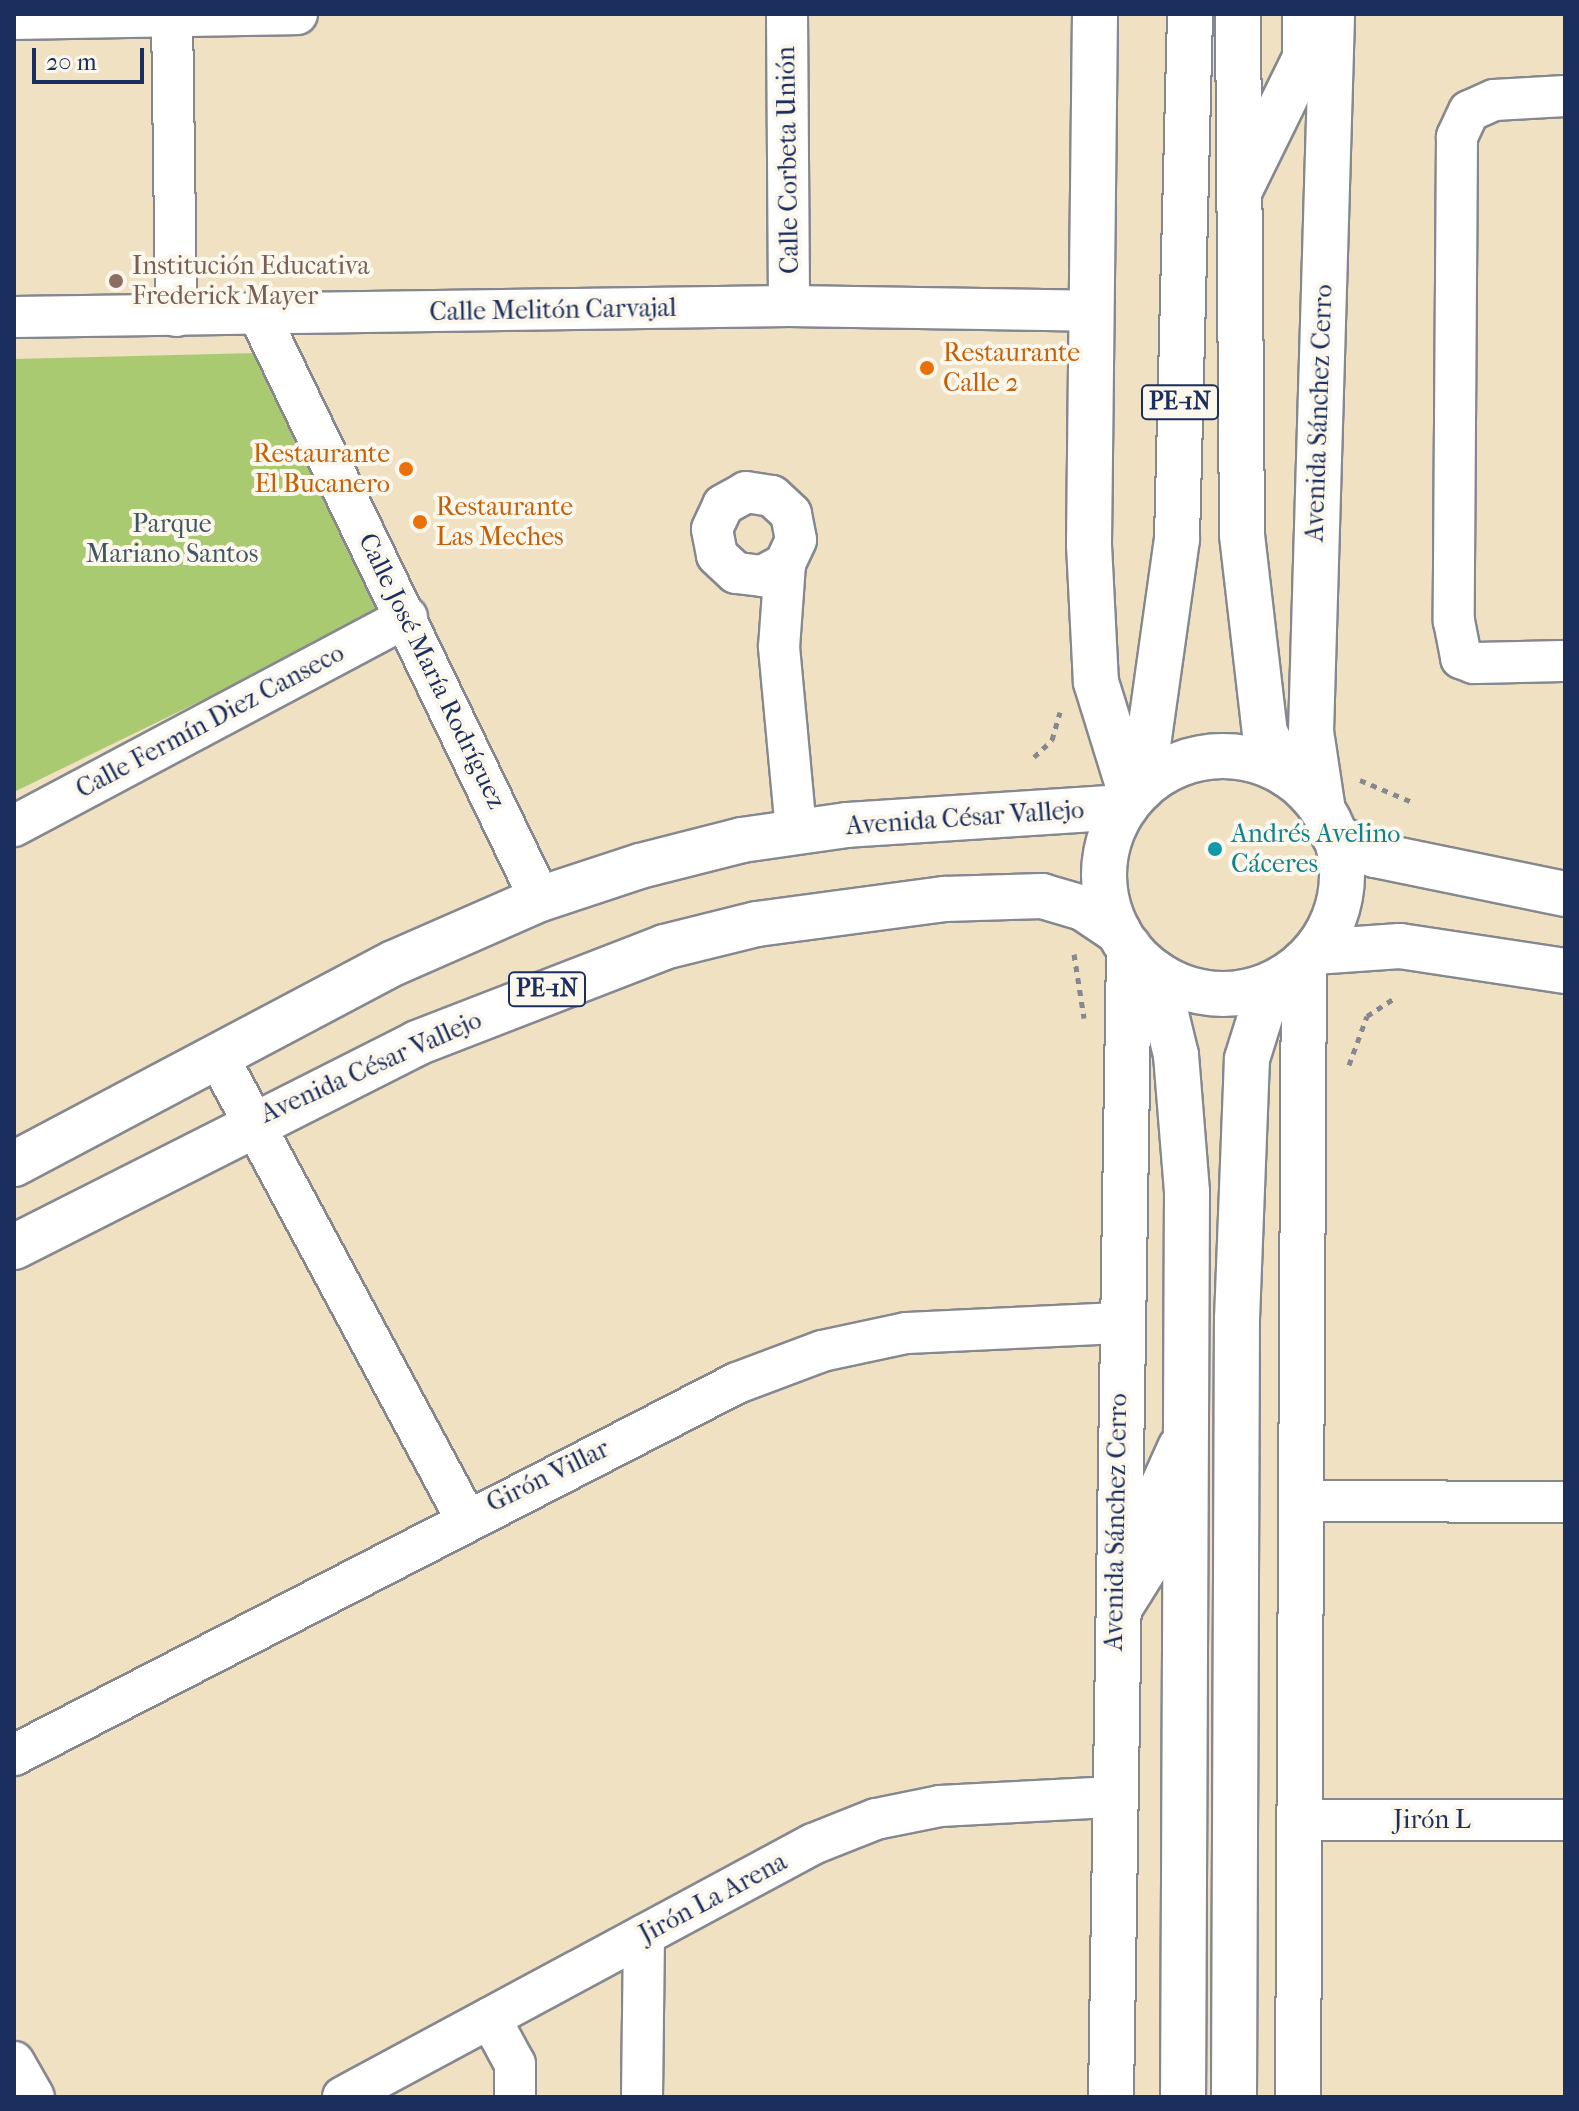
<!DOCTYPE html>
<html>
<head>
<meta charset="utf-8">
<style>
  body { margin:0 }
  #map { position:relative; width:1579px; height:2111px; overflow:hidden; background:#f0e1c2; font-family:"IM FELL French Canon",serif }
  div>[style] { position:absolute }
  .green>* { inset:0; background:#aaca72 }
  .path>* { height:5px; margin-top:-2.5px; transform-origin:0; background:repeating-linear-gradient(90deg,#868890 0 6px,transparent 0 12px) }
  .roads { filter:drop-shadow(2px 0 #868890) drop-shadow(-2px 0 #868890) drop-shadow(0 2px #868890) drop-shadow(0 -2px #868890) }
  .minor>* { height:40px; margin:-20px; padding:0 20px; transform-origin:20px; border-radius:20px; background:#fff }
  .major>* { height:44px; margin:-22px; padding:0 22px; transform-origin:22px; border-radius:22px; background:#fff }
  .highway>* { height:44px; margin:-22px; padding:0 22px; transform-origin:22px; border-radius:22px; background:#fff }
  .highway>.ring { margin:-22px; padding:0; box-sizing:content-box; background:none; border:44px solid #fff; border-radius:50% }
  .dots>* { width:22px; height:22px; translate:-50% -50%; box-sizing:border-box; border:4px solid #fbf7ec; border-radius:50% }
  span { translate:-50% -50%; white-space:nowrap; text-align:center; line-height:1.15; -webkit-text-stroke:8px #fbf7ec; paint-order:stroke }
  .shield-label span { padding:2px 6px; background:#fbf7ec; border:2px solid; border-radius:6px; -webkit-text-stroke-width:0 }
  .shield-label { font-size:24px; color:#1b2f5e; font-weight:700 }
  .street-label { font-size:26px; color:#1b2f5e }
  .education-label { font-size:26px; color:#785e54 }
  .left { translate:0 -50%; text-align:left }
  .food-label { font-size:26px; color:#c56008 }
  .right { translate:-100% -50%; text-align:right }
  .park-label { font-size:26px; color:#3f5663 }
  .culture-label { font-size:26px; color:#0d838f }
  .frame { position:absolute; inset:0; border:16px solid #1b2f5e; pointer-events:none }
  .scale { position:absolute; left:32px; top:48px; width:112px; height:36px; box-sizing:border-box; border:4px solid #1b2f5e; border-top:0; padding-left:10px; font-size:24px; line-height:28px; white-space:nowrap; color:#1b2f5e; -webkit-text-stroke:6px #fbf7ec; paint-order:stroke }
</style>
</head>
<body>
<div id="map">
  <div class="green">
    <i style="clip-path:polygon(256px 353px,383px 612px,14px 792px,14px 359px)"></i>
  </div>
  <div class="path">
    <i style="left:1034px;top:757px;width:25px;rotate:-43deg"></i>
    <i style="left:1052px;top:740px;width:29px;rotate:-74deg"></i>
    <i style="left:1360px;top:780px;width:56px;rotate:22.9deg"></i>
    <i style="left:1074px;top:954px;width:65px;rotate:81.1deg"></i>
    <i style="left:1349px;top:1065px;width:52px;rotate:-69.8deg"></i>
    <i style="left:1367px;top:1016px;width:35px;rotate:-33deg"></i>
  </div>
  <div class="roads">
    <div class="minor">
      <i style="left:172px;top:14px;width:302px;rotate:89.2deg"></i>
      <i style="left:787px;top:14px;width:292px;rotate:89.6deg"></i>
      <i style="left:14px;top:19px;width:283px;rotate:-1deg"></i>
      <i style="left:1565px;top:96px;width:71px;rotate:176.8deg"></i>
      <i style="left:1494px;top:100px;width:27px;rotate:156deg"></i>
      <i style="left:1469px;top:111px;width:29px;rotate:115deg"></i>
      <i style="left:1457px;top:137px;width:484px;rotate:90.4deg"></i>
      <i style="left:1454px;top:621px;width:38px;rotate:79deg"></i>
      <i style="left:1461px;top:658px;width:14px;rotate:21deg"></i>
      <i style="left:1474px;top:663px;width:91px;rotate:-1.3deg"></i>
      <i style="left:259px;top:315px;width:648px;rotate:64.3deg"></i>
      <i style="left:14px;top:317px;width:775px;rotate:-0.81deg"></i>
      <i style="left:789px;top:306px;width:303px;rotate:0.9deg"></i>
      <i style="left:785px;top:564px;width:26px;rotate:152deg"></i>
      <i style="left:762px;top:576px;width:26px;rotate:-173deg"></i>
      <i style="left:736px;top:573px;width:26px;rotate:-137deg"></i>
      <i style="left:717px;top:555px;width:26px;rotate:-101deg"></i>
      <i style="left:712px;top:529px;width:26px;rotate:-65deg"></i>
      <i style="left:723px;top:505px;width:26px;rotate:-29deg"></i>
      <i style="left:746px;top:492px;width:26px;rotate:9deg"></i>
      <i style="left:772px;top:496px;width:26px;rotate:43deg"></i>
      <i style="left:791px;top:514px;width:26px;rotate:79deg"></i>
      <i style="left:796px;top:540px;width:26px;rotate:115deg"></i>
      <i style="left:785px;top:564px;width:83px;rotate:94.1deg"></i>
      <i style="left:779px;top:647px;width:186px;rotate:84.7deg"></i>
      <i style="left:14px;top:826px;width:445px;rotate:-28deg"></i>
      <i style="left:217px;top:1055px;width:524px;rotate:61.77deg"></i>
      <i style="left:1302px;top:1501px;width:263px;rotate:0.2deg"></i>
      <i style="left:14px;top:1755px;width:813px;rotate:-27.23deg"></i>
      <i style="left:737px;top:1383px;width:91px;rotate:-20.6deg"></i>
      <i style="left:822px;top:1351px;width:86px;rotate:-12.1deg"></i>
      <i style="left:906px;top:1333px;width:214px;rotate:-2.7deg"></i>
      <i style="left:1299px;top:1820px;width:266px"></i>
      <i style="left:490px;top:2018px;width:52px;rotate:61.5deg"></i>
      <i style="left:515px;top:2064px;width:33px;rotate:90deg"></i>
      <i style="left:14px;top:2062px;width:40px;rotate:60.3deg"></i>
      <i style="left:343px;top:2097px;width:534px;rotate:-28.29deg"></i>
      <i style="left:813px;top:1844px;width:68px;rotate:-21.6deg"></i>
      <i style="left:876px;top:1819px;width:65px;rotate:-11.5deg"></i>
      <i style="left:940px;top:1806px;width:174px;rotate:-3deg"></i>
      <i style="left:642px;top:2097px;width:162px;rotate:-89.3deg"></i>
    </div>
    <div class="major">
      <i style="left:1095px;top:14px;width:531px;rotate:90.65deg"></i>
      <i style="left:1089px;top:545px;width:137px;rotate:87.1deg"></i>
      <i style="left:1096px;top:682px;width:121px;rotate:72.8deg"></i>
      <i style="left:1323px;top:811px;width:80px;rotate:-98.6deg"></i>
      <i style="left:1311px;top:732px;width:718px;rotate:-88.32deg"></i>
      <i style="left:1156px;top:973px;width:84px;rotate:76.3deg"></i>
      <i style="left:1176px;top:1055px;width:137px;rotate:85.4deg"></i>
      <i style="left:1187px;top:1192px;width:905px;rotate:90.25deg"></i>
      <i style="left:14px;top:1164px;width:430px;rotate:-27.9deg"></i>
      <i style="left:394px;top:963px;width:159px;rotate:-23.7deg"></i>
      <i style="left:540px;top:899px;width:105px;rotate:-18.3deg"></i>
      <i style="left:640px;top:866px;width:105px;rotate:-14.3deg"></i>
      <i style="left:742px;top:840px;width:106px;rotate:-8.1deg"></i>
      <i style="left:847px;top:825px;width:279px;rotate:-3.7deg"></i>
      <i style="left:14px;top:1247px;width:452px;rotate:-26.8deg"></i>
      <i style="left:417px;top:1043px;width:265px;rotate:-21.2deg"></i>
      <i style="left:664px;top:947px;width:96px;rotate:-13.9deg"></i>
      <i style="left:757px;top:924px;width:190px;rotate:-7.6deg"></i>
      <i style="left:945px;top:899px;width:97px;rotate:-1.8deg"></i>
      <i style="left:1042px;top:896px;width:43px;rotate:16.3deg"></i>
      <i style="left:1083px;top:908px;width:43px;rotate:33.7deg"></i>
      <i style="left:1119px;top:1609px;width:51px;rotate:-57.9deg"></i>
      <i style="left:1146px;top:1566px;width:47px;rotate:-87.6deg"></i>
      <i style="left:1148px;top:1519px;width:78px;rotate:-65.7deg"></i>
      <i style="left:1111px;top:2097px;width:1150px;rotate:-89.1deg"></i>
      <i style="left:1234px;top:2097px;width:778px;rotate:-89.78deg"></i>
      <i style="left:1237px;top:1319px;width:260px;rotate:-87.8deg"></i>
      <i style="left:1247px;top:1059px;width:77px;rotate:-72.7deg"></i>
      <i style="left:1298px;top:2097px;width:1135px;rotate:-89.7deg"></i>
    </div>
    <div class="highway">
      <i style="left:1238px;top:14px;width:521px;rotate:89.56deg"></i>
      <i style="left:1242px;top:535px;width:199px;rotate:83.4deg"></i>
      <i style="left:1265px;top:733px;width:47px;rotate:62.4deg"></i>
      <i style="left:1240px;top:190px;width:147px;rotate:-63.8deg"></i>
      <i style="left:1305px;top:58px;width:44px;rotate:-90deg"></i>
      <i class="ring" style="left:1104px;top:756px;width:194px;height:194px"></i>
      <i style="left:1142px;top:788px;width:251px;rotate:-82deg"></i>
      <i style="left:1177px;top:539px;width:525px;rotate:-88.58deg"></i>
      <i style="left:1334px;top:836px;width:45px;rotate:24.9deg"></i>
      <i style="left:1375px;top:855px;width:194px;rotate:11.6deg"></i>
      <i style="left:1314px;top:952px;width:86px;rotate:-4deg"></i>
      <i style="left:1400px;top:946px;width:167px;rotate:8.6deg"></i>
    </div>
  </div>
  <div class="dots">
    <i style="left:116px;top:281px;background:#8d6e63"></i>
    <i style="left:927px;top:368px;background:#e8710a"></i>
    <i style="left:406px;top:469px;background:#e8710a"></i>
    <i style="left:420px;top:522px;background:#e8710a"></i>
    <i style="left:1215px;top:849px;background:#0f9aa8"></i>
  </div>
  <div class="shield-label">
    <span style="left:1180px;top:402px">PE-1N</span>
    <span style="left:547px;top:989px">PE-1N</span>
  </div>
  <div class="street-label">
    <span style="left:788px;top:160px;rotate:-91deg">Calle Corbeta Unión</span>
    <span style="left:553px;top:310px;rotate:-1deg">Calle Melitón Carvajal</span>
    <span style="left:1319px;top:413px;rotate:-88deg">Avenida Sánchez Cerro</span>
    <span style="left:432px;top:671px;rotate:64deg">Calle José María Rodríguez</span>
    <span style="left:210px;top:721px;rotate:-28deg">Calle Fermín Diez Canseco</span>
    <span style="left:965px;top:818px;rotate:-4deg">Avenida César Vallejo</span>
    <span style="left:371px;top:1067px;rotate:-24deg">Avenida César Vallejo</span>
    <span style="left:548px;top:1476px;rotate:-26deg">Girón Villar</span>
    <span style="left:1116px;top:1522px;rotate:-89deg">Avenida Sánchez Cerro</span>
    <span style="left:1432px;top:1820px">Jirón L</span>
    <span style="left:713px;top:1898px;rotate:-28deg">Jirón La Arena</span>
  </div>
  <div class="education-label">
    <span class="left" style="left:132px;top:281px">Institución Educativa<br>Frederick Mayer</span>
  </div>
  <div class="food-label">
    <span class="left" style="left:943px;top:368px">Restaurante<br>Calle 2</span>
    <span class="right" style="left:390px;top:469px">Restaurante<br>El Bucanero</span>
    <span class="left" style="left:436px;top:522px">Restaurante<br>Las Meches</span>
  </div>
  <div class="park-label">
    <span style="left:172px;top:539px">Parque<br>Mariano Santos</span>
  </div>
  <div class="culture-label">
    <span class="left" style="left:1231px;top:849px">Andrés Avelino<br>Cáceres</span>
  </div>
  <div class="frame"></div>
  <div class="scale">20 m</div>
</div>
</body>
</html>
